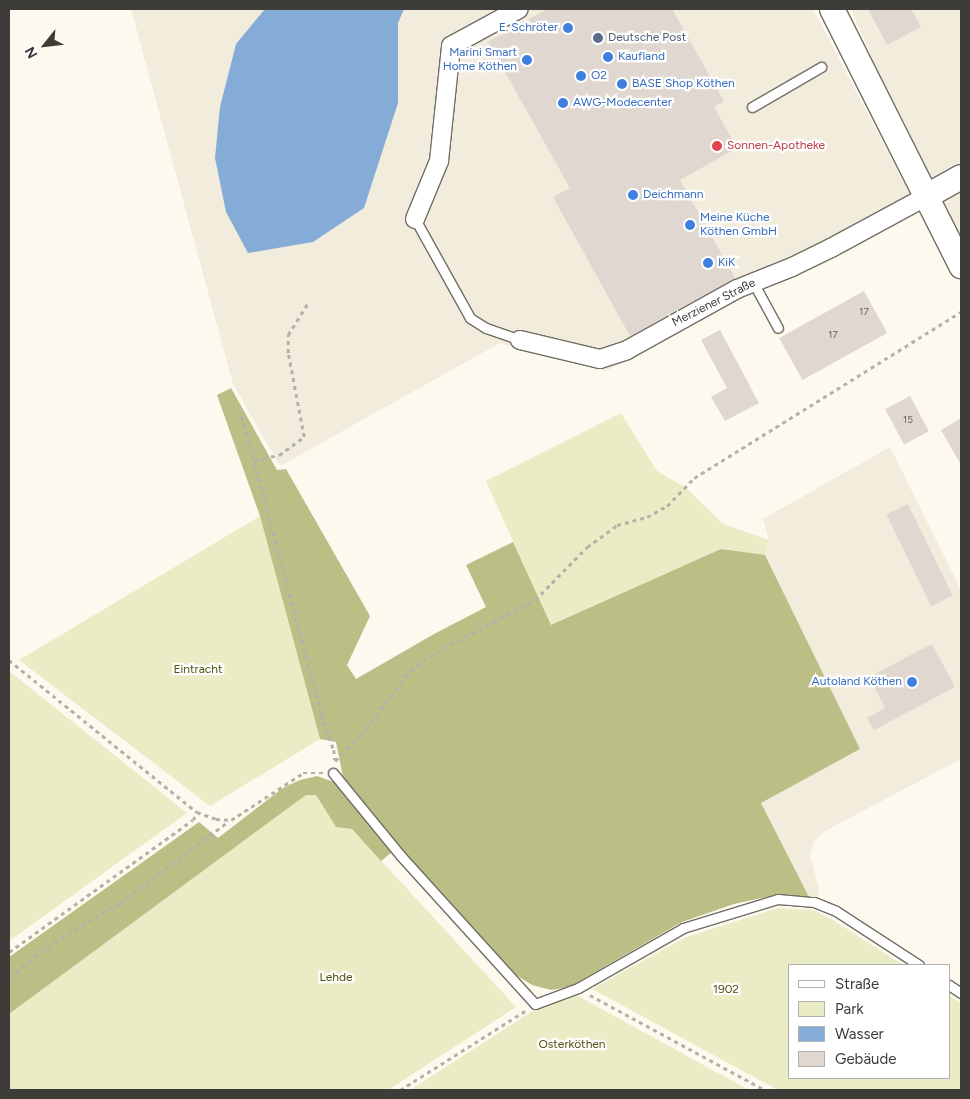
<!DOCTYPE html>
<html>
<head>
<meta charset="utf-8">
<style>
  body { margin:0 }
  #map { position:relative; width:970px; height:1099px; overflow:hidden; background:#fdf9ef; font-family:Figtree,sans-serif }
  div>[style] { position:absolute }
  .built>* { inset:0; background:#f2ecdc }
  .green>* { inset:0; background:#e9ecc4 }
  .forest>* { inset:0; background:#bbbe85 }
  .water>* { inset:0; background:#84acd7 }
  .building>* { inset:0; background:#e0d8d0; transform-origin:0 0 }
  .path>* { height:2.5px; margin-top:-1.25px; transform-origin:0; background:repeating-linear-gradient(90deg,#b4b1a9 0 4px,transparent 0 8px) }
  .roads { filter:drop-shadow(1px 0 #716e65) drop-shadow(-1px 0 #716e65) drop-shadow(0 1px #716e65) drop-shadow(0 -1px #716e65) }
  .service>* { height:9px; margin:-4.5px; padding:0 4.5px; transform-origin:4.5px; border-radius:4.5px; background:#fff }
  .minor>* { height:18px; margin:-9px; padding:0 9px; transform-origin:9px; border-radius:9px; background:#fff }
  .secondary>* { height:24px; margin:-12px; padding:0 12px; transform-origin:12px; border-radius:12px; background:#fff }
  .dots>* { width:14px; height:14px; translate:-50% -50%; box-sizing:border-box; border:2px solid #fff; border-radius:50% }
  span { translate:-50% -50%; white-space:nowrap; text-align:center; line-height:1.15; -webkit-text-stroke:4.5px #fff; paint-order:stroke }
  .number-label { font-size:10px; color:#66635e }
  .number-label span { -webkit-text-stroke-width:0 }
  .shop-label { font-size:12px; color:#366cbe }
  .right { translate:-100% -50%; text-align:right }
  .left { translate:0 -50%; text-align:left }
  .service-label { font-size:12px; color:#4e5e75 }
  .health-label { font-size:12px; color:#be3a42 }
  .street-label { font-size:12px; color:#3d3c38 }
  .park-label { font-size:12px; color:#4f510d }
  .frame { position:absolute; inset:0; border:10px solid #3d3c38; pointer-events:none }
  .legend { position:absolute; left:788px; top:964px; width:162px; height:115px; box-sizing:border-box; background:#fff; border:1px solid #b1b1af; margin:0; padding:6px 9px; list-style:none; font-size:15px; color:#3d3c38 }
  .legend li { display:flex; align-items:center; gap:10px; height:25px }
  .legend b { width:25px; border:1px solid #b1b1af }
  .north { position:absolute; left:20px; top:20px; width:50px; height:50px; -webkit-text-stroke:4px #fff; paint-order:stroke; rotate:241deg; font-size:14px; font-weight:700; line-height:20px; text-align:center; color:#3d3c38 }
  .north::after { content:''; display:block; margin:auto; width:18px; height:22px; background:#3d3c38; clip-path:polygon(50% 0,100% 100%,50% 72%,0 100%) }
</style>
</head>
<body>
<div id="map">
  <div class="built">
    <i style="clip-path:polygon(131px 9px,813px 9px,914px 202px,896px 220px,744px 296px,606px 371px,500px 343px,280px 466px,233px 384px)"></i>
    <i style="clip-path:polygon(851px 9px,961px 9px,961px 258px,936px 210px)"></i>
    <i style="clip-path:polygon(890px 447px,961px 590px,961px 759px,825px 831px,814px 841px,810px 855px,819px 888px,817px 899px,809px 897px,761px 803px,860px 749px,765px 555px,769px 540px,763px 519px)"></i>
  </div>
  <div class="green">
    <i style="clip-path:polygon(621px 413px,657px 471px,686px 488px,723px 524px,769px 540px,765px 555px,721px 549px,551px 626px,486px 481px)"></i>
    <i style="clip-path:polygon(260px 516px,320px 739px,210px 806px,19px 660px)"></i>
    <i style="clip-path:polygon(9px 671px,187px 813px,9px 941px)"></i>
    <i style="clip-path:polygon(306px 795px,316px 795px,336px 827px,352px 829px,516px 1007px,388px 1090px,9px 1090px,9px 1014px)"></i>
    <i style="clip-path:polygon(778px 908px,813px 910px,833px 920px,903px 965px,789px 965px,789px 1078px,949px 1078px,949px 995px,961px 1004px,961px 1090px,778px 1090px,592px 989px,686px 937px)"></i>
    <i style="clip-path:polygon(576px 995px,749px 1090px,410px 1090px,537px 1008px)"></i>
  </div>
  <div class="forest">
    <i style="clip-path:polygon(231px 388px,277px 470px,286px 469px,370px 616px,347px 665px,356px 679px,434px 634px,486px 607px,466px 565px,513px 542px,551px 625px,721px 549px,765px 555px,860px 749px,761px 803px,809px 897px,776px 895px,734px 904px,682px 922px,569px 987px,551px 990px,532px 985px,511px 972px,397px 844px,343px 777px,336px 742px,320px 739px,260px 516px,217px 395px)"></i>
    <i style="clip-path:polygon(317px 776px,334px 782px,392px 852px,381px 861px,352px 829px,336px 827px,316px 795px,306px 795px,9px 1014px,9px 957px,199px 822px,218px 838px,283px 788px,300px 780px)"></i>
  </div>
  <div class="water">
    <i style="clip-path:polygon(265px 9px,404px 9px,398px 23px,398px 103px,364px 208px,313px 242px,248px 253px,226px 212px,215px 158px,220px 107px,236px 44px)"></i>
  </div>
  <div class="building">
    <i style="clip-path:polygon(547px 9px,672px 9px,724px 101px,714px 107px,737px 148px,680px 180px,735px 278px,630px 336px,553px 197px,570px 188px,488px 42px)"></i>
    <i style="clip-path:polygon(868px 9px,911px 9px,921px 27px,887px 45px)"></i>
    <i style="left:864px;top:291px;width:48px;height:97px;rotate:61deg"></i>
    <i style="clip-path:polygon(720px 330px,759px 403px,725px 421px,711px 397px,727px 388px,701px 340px)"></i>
    <i style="left:910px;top:396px;width:40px;height:28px;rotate:62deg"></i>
    <i style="clip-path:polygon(961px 418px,961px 465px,941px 430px)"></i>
    <i style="left:908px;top:504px;width:102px;height:24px;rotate:64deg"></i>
    <i style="clip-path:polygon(932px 644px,955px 687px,874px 730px,867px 718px,885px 708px,869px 677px)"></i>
  </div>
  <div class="path">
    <i style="left:242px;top:416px;width:309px;rotate:75deg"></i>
    <i style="left:322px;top:714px;width:38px;rotate:72deg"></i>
    <i style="left:334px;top:750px;width:10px;rotate:84deg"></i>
    <i style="left:255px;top:460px;width:25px;rotate:-12deg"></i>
    <i style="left:279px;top:455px;width:31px;rotate:-36deg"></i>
    <i style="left:304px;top:437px;width:86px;rotate:-100.8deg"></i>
    <i style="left:288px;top:353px;width:18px;rotate:-90deg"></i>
    <i style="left:288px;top:335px;width:38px;rotate:-58deg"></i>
    <i style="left:9px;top:660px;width:242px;rotate:39deg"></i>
    <i style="left:197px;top:812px;width:20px;rotate:20deg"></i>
    <i style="left:216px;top:819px;width:15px;rotate:4deg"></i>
    <i style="left:231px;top:820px;width:86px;rotate:-33.1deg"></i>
    <i style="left:303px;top:773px;width:20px"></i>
    <i style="left:335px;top:761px;width:37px;rotate:-45deg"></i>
    <i style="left:361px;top:735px;width:81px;rotate:-53deg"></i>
    <i style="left:410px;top:670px;width:32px;rotate:-35deg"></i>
    <i style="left:436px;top:652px;width:112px;rotate:-27.7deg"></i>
    <i style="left:535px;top:600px;width:74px;rotate:-45.5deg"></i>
    <i style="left:587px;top:547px;width:37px;rotate:-36deg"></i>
    <i style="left:617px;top:525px;width:31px;rotate:-15deg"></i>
    <i style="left:647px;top:517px;width:23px;rotate:-29deg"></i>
    <i style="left:667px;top:506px;width:39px;rotate:-46deg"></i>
    <i style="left:694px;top:478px;width:314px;rotate:-31.9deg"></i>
    <i style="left:9px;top:952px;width:226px;rotate:-35.7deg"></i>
    <i style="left:193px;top:820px;width:9px;rotate:-63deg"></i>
    <i style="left:9px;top:977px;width:57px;rotate:-37.9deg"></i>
    <i style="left:54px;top:942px;width:77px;rotate:-30.6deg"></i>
    <i style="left:120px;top:903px;width:136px;rotate:-37deg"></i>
    <i style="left:590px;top:995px;width:199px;rotate:28.5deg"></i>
    <i style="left:400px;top:1090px;width:148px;rotate:-32.3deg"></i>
  </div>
  <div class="roads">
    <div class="service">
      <i style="left:752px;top:107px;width:80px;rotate:-30.1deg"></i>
      <i style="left:415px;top:219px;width:113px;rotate:60.9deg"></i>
      <i style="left:470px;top:318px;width:19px;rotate:32deg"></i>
      <i style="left:486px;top:328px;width:36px;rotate:19deg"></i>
      <i style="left:753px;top:282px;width:52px;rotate:61.5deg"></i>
      <i style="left:333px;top:773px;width:106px;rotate:50.7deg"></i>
      <i style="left:400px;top:855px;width:201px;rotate:47.8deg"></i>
      <i style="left:535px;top:1004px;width:46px;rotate:-20.4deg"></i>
      <i style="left:578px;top:988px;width:121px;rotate:-29.7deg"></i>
      <i style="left:683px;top:928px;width:99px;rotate:-17deg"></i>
      <i style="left:778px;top:899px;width:36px;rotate:5deg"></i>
      <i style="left:814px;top:902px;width:24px;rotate:22deg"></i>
      <i style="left:836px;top:911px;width:99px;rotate:33deg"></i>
      <i style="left:949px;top:985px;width:14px;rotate:34deg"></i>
    </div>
    <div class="minor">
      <i style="left:415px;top:219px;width:63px;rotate:-67.5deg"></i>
      <i style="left:439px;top:161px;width:116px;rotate:-84deg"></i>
      <i style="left:451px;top:46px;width:77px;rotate:-28.6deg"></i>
      <i style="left:520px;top:340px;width:82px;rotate:13.4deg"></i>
      <i style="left:600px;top:359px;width:28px;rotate:-18deg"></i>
      <i style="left:627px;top:350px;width:126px;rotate:-29deg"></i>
      <i style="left:737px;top:289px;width:59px;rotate:-21.8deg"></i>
      <i style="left:792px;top:267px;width:43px;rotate:-26deg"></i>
      <i style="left:831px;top:248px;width:109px;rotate:-28.4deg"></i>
    </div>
    <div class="secondary">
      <i style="left:832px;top:9px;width:288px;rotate:63.3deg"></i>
      <i style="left:927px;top:196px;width:39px;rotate:-29deg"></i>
    </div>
  </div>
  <div class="dots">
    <i style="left:568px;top:28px;background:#3f7fe0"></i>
    <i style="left:598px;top:38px;background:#5c6f8a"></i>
    <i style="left:608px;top:57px;background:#3f7fe0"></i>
    <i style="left:527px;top:60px;background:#3f7fe0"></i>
    <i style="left:581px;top:76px;background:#3f7fe0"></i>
    <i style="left:622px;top:84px;background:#3f7fe0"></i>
    <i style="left:563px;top:103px;background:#3f7fe0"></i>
    <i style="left:717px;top:146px;background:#e0444e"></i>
    <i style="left:633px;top:195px;background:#3f7fe0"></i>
    <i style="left:690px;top:225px;background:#3f7fe0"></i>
    <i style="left:708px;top:263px;background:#3f7fe0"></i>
    <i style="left:912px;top:682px;background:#3f7fe0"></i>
  </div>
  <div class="number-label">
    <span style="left:864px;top:312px">17</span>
    <span style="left:833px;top:335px">17</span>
    <span style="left:908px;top:420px">15</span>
  </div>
  <div class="shop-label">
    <span class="right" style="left:558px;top:28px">E. Schröter</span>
    <span class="right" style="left:517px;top:60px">Marini Smart<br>Home Köthen</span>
    <span class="left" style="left:618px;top:57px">Kaufland</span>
    <span class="left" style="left:591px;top:76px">O2</span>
    <span class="left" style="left:632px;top:84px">BASE Shop Köthen</span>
    <span class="left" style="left:573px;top:103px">AWG-Modecenter</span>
    <span class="left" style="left:643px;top:195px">Deichmann</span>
    <span class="left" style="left:700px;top:225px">Meine Küche<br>Köthen GmbH</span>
    <span class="left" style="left:718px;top:263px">KiK</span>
    <span class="right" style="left:902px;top:682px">Autoland Köthen</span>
  </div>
  <div class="service-label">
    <span class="left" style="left:608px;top:38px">Deutsche Post</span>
  </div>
  <div class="health-label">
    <span class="left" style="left:727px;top:146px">Sonnen-Apotheke</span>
  </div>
  <div class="street-label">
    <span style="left:714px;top:303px;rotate:-27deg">Merziener Straße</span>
  </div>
  <div class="park-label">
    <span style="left:198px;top:670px">Eintracht</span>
    <span style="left:336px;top:978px">Lehde</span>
    <span style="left:726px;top:990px">1902</span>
    <span style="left:572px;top:1045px">Osterköthen</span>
  </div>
  <div class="frame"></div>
  <ul class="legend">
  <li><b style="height:6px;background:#fff"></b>Straße</li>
  <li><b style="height:14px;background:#e9ecc4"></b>Park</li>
  <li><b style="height:14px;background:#84acd7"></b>Wasser</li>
  <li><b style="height:14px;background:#e0d8d0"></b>Gebäude</li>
  </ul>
  <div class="north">N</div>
</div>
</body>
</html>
